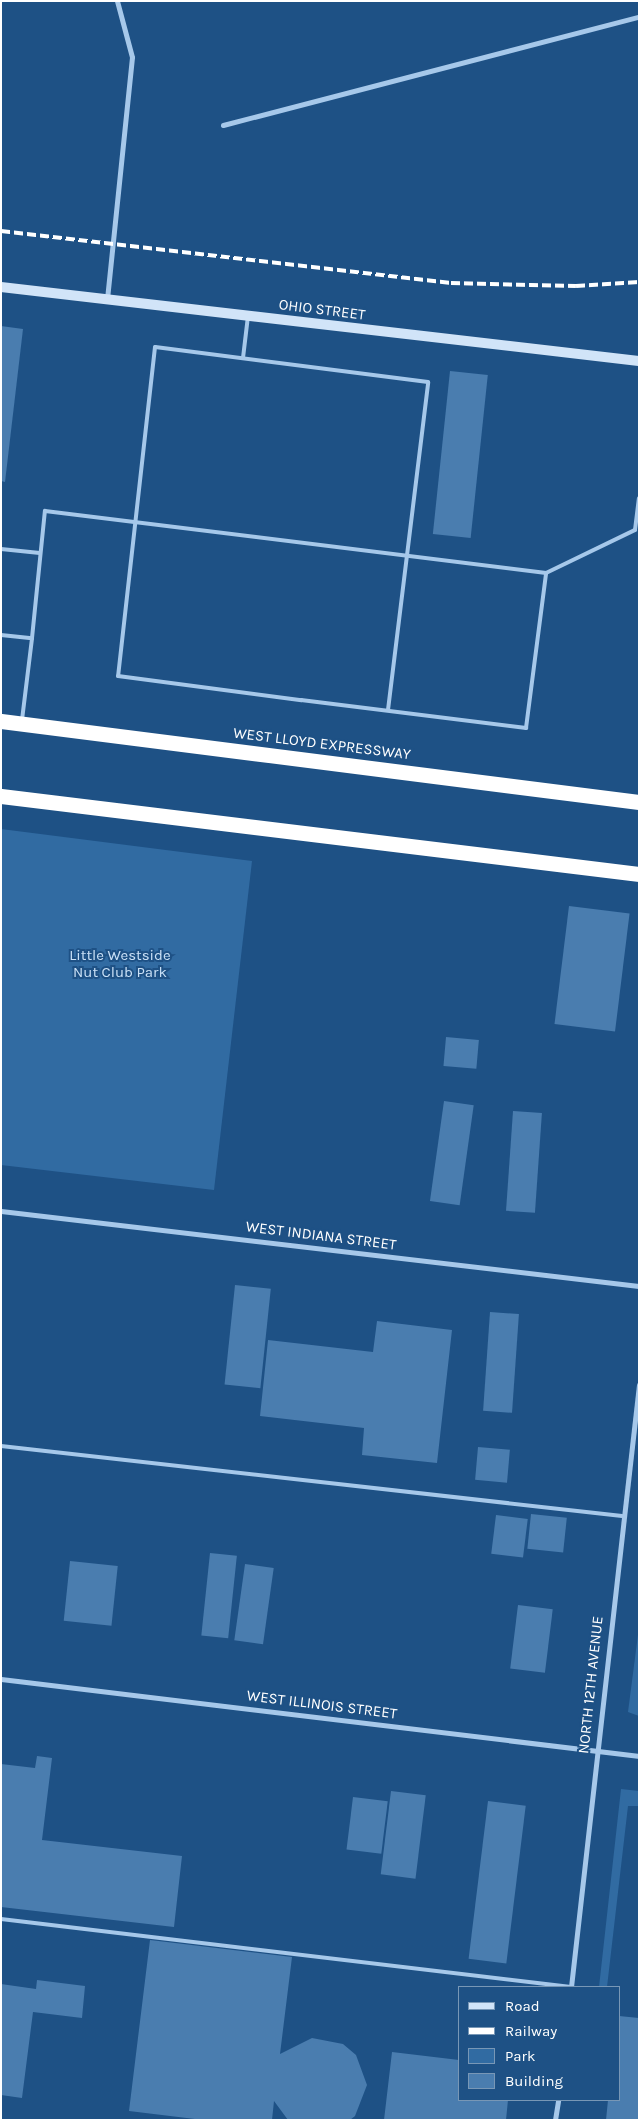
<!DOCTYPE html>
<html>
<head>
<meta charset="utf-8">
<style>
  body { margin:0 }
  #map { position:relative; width:640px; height:2121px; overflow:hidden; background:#1e5185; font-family:Karla,sans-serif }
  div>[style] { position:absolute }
  .green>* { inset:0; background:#316ba2 }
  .building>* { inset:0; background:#4a7daf; transform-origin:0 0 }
  .lane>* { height:4px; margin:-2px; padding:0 2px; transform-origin:2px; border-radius:2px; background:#a6c8ea }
  .street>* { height:5px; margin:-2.5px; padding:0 2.5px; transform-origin:2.5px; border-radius:2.5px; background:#a6c8ea }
  .secondary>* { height:10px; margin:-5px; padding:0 5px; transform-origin:5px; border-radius:5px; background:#d1e4f8 }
  .highway>* { height:15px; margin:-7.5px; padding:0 7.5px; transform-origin:7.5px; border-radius:7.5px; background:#fff }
  .rail>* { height:4px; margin-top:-2px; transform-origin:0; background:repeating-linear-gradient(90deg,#fff 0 9px,transparent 0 13px) }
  span { translate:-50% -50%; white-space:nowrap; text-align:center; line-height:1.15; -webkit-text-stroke:4px #1e5185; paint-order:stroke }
  .street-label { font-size:15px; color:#fff }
  .park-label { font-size:15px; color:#cae1f7 }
  .frame { position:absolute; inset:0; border:2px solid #fff; pointer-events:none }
  .legend { position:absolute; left:458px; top:1986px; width:162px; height:115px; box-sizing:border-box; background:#1e5185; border:1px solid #7897b6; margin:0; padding:6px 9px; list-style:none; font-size:15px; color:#fff }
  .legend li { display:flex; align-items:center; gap:10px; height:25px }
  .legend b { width:25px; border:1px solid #7897b6 }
</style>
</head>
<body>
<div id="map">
  <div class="green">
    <i style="clip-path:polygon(1px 829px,252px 861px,214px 1190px,1px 1165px)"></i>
    <i style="clip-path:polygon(639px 1627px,639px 1716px,628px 1712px)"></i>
    <i style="clip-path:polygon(621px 1789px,639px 1791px,639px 1806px,628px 1806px,607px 1987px,599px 1987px)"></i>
  </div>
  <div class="building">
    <i style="clip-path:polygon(1px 326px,23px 329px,5px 482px,1px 481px)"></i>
    <i style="left:450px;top:371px;width:38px;height:164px;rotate:6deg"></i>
    <i style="left:569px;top:906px;width:61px;height:119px;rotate:7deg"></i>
    <i style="left:446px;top:1037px;width:33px;height:29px;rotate:5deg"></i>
    <i style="left:444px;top:1101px;width:30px;height:101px;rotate:8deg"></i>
    <i style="left:513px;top:1111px;width:29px;height:100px;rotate:4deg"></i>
    <i style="left:235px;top:1285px;width:36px;height:100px;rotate:6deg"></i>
    <i style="left:490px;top:1312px;width:29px;height:99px;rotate:4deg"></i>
    <i style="clip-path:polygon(377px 1321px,452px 1330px,437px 1463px,362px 1455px,364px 1428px,260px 1416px,268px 1340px,373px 1352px)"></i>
    <i style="left:478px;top:1447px;width:32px;height:33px;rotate:5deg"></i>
    <i style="left:531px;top:1514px;width:36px;height:35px;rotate:6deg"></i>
    <i style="left:496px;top:1515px;width:32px;height:39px;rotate:7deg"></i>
    <i style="left:210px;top:1553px;width:27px;height:83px;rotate:6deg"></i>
    <i style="left:70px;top:1561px;width:48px;height:60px;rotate:6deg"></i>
    <i style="left:245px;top:1564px;width:29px;height:77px;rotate:8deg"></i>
    <i style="left:518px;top:1605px;width:35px;height:64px;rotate:7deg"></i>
    <i style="clip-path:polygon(37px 1756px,52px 1758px,42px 1840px,182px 1856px,174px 1927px,1px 1907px,1px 1764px,35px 1768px)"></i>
    <i style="left:391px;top:1791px;width:35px;height:84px;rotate:7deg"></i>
    <i style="left:353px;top:1797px;width:35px;height:53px;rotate:7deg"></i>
    <i style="left:488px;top:1801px;width:38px;height:159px;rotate:7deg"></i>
    <i style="clip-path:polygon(150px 1940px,292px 1957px,280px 2054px,312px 2038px,343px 2044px,356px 2055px,367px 2085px,355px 2116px,350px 2120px,288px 2120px,274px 2101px,272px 2120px,203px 2120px,129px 2111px)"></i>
    <i style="clip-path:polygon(37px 1980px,85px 1986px,82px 2018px,33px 2012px,22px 2098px,1px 2095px,1px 1984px,36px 1989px)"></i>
    <i style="clip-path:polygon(619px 2016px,639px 2018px,639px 2120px,606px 2120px,608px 2100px,619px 2100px)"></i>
    <i style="clip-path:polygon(392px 2052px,459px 2060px,459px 2100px,508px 2100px,506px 2120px,384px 2120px)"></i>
  </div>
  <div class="lane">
    <i style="left:243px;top:358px;width:42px;rotate:-83.2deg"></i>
    <i style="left:1px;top:549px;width:39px;rotate:6deg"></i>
    <i style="left:1px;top:635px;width:31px;rotate:6deg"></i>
    <i style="left:32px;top:638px;width:128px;rotate:-84.2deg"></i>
    <i style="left:45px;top:511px;width:505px;rotate:7.05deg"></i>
    <i style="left:546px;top:573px;width:99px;rotate:-25.8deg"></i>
    <i style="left:635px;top:530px;width:32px;rotate:-83deg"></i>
    <i style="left:388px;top:710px;width:330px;rotate:-83deg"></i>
    <i style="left:428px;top:382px;width:275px;rotate:-172.7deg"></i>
    <i style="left:155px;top:347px;width:331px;rotate:96.4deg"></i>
    <i style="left:118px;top:676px;width:185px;rotate:7.5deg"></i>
    <i style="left:301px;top:700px;width:227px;rotate:7.1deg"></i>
    <i style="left:526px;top:728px;width:156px;rotate:-82.6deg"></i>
    <i style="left:22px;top:720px;width:83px;rotate:-83deg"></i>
    <i style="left:1px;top:1446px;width:625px;rotate:6.43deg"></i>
    <i style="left:1px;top:1919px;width:574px;rotate:6.8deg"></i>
  </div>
  <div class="street">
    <i style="left:223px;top:125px;width:430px;rotate:-14.6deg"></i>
    <i style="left:107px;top:299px;width:243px;rotate:-84.1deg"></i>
    <i style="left:132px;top:57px;width:58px;rotate:-105deg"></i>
    <i style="left:1px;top:1211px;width:642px;rotate:6.7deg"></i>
    <i style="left:1px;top:1679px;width:643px;rotate:6.88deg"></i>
    <i style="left:571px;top:1987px;width:606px;rotate:-83.56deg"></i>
    <i style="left:555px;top:2120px;width:20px;rotate:-81deg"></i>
  </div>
  <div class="secondary">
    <i style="left:1px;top:287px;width:642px;rotate:6.62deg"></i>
  </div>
  <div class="highway">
    <i style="left:1px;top:721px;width:643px;rotate:7.24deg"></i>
    <i style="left:1px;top:796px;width:643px;rotate:6.97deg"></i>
  </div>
  <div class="rail">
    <i style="left:1px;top:231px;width:453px;rotate:6.6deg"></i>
    <i style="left:451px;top:283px;width:125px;rotate:1.4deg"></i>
    <i style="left:576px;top:286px;width:63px;rotate:-3.6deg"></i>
  </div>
  <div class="street-label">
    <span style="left:322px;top:310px;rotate:7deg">OHIO STREET</span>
    <span style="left:322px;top:744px;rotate:7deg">WEST LLOYD EXPRESSWAY</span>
    <span style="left:321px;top:1236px;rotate:7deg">WEST INDIANA STREET</span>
    <span style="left:591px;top:1685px;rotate:-84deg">NORTH 12TH AVENUE</span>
    <span style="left:322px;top:1705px;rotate:7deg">WEST ILLINOIS STREET</span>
  </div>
  <div class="park-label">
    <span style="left:120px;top:964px">Little Westside<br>Nut Club Park</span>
  </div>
  <div class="frame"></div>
  <ul class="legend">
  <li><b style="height:6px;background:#d1e4f8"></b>Road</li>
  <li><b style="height:6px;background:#fff"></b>Railway</li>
  <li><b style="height:14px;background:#316ba2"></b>Park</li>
  <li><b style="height:14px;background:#4a7daf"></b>Building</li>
  </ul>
</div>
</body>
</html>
